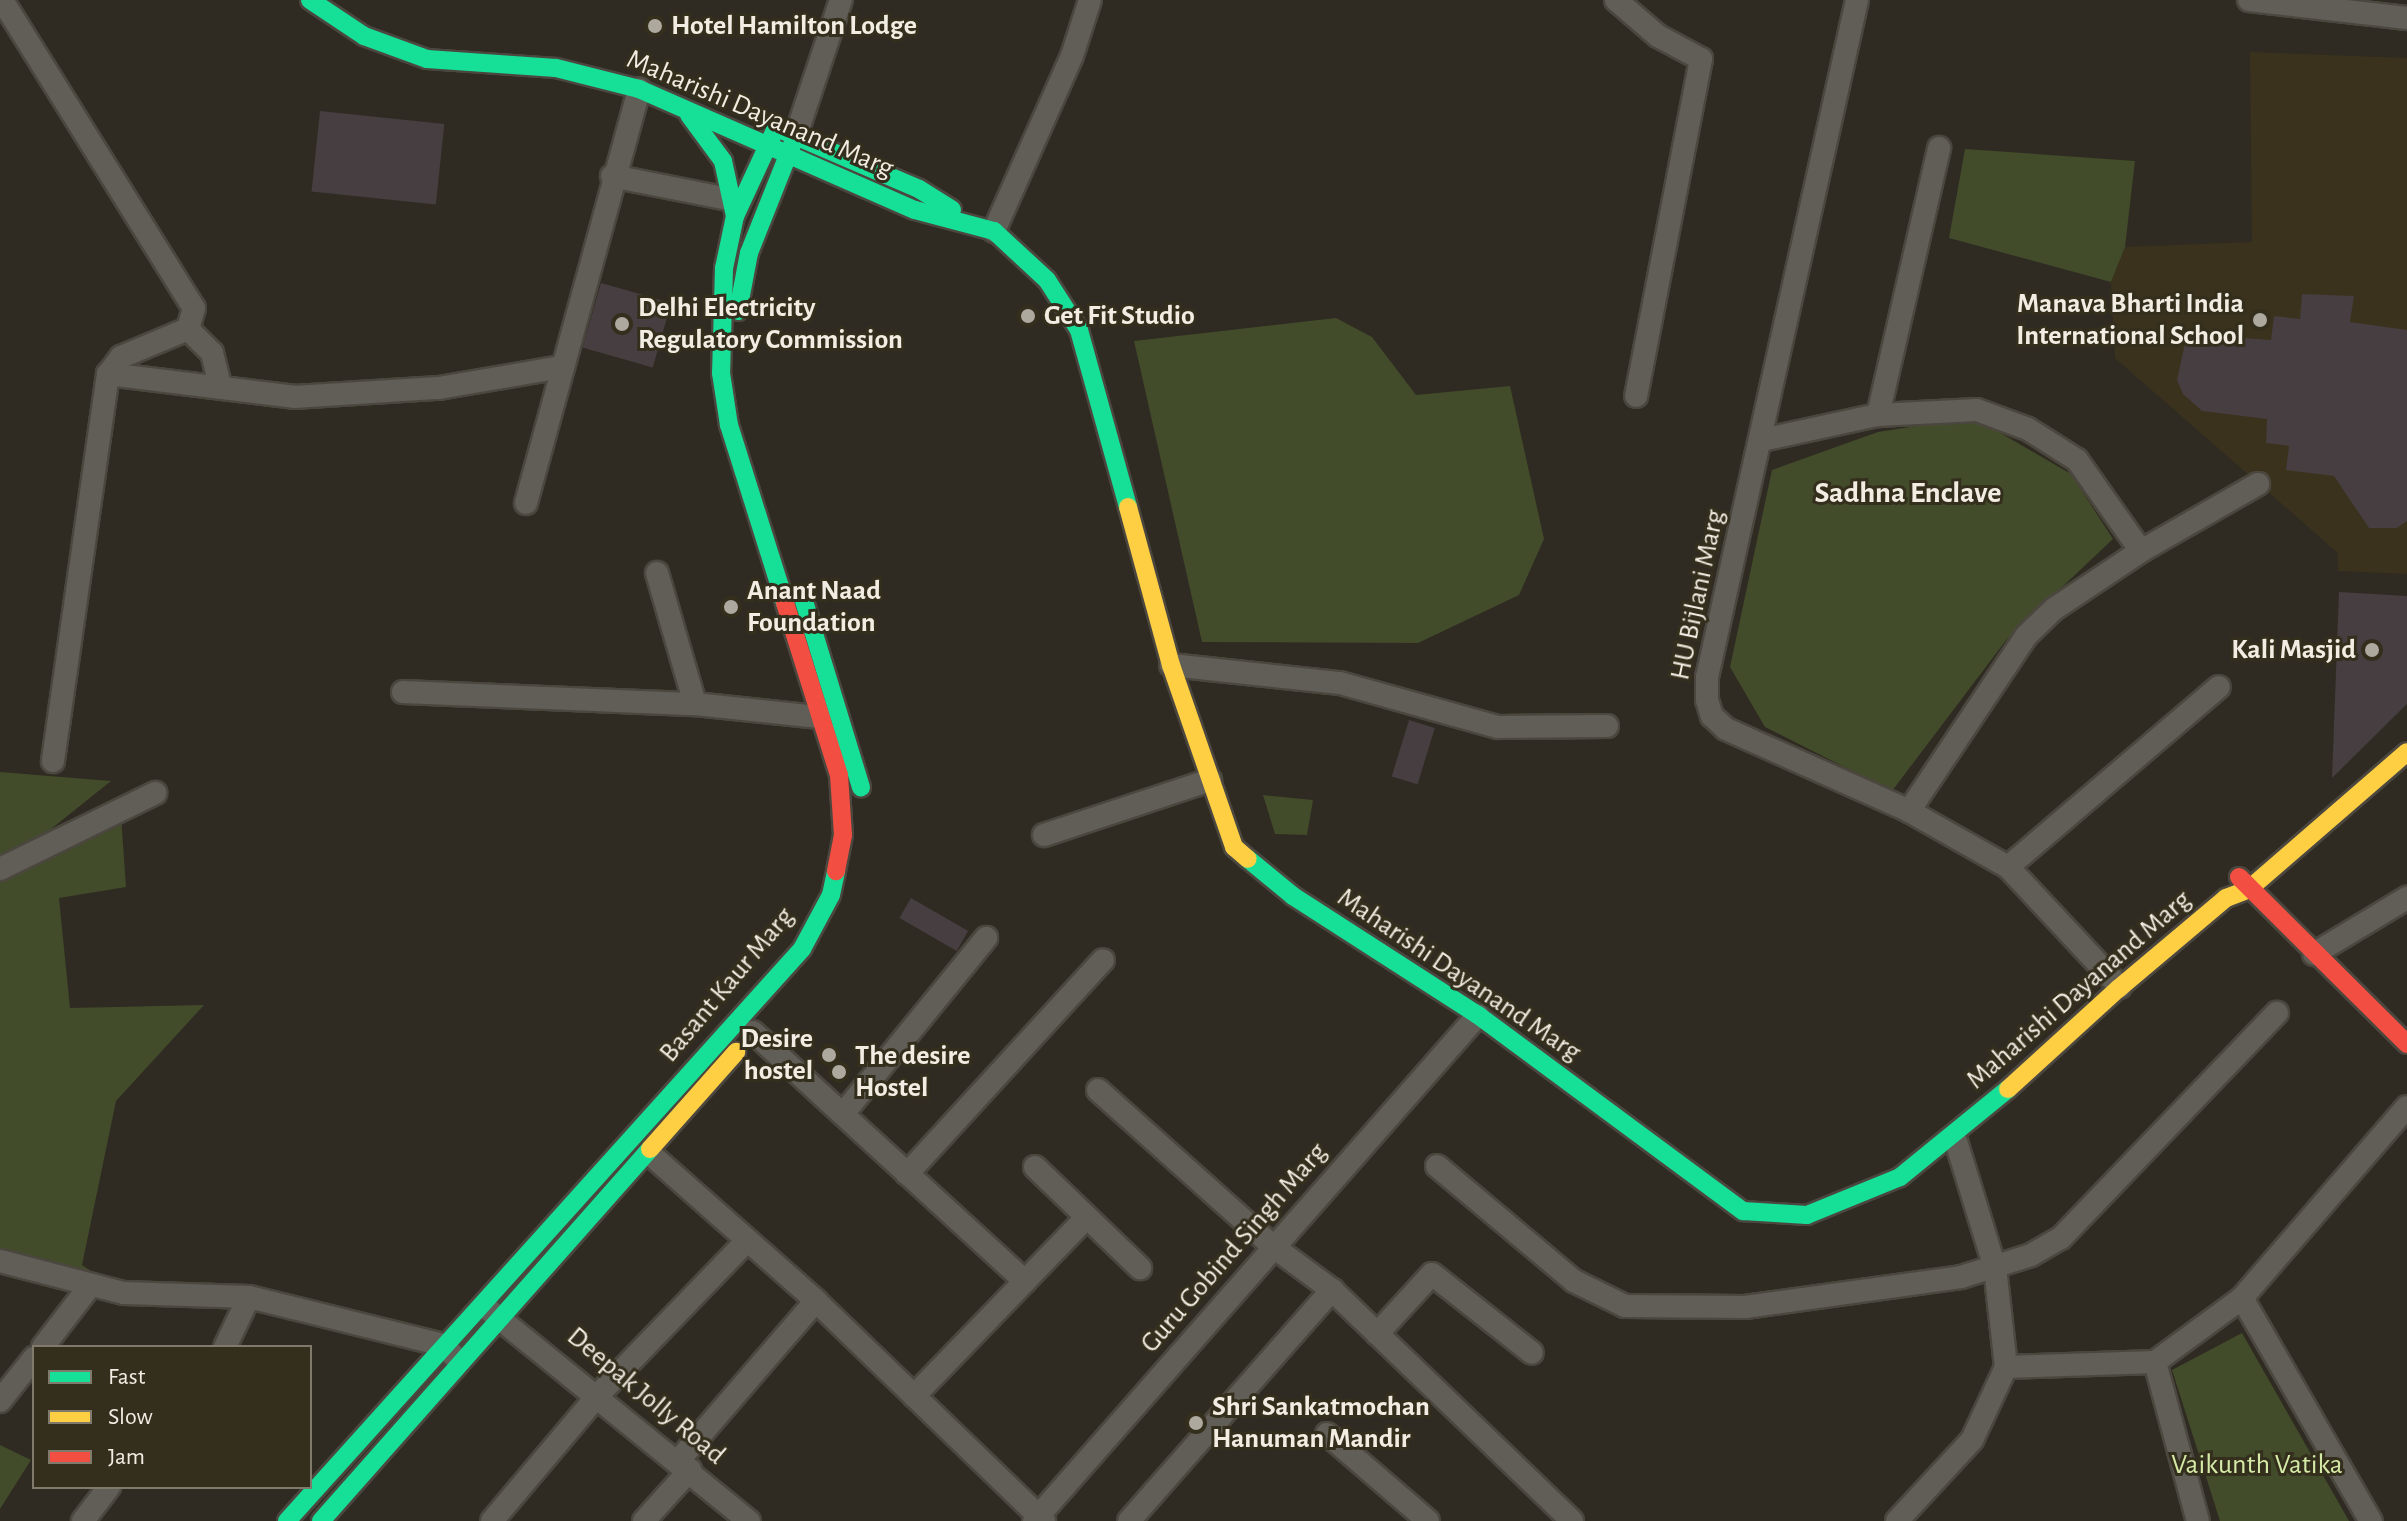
<!DOCTYPE html>
<html>
<head>
<meta charset="utf-8">
<style>
  body { margin:0 }
  #map { position:relative; width:2407px; height:1521px; overflow:hidden; background:#2f2b22; font-family:"Alegreya Sans",sans-serif }
  div>[style] { position:absolute }
  .built>* { inset:0; background:#3a321c }
  .green>* { inset:0; background:#424b2a }
  .building>* { inset:0; background:#463e40; transform-origin:0 0 }
  .roads { filter:drop-shadow(2px 0 #4b473f) drop-shadow(-2px 0 #4b473f) drop-shadow(0 2px #4b473f) drop-shadow(0 -2px #4b473f) }
  .street>* { height:22px; margin:-11px; padding:0 11px; transform-origin:11px; border-radius:11px; background:#615e57 }
  .fast>* { height:18px; margin:-9px; padding:0 9px; transform-origin:9px; border-radius:9px; background:#16e098 }
  .slow>* { height:18px; margin:-9px; padding:0 9px; transform-origin:9px; border-radius:9px; background:#ffcf43 }
  .jam>* { height:18px; margin:-9px; padding:0 9px; transform-origin:9px; border-radius:9px; background:#f24e42 }
  .dots>* { width:22px; height:22px; translate:-50% -50%; box-sizing:border-box; border:4px solid #342e1d; border-radius:50% }
  span { translate:-50% -50%; white-space:nowrap; text-align:center; line-height:1.15; -webkit-text-stroke:6px #342e1d; paint-order:stroke }
  .poi-label { font-size:28px; color:#f1ede2; font-weight:700 }
  .left { translate:0 -50%; text-align:left }
  .right { translate:-100% -50%; text-align:right }
  .street-label { font-size:28px; color:#f1ede2 }
  .park-label { font-size:28px; color:#d4eaa6 }
  .neighbourhood-label { font-size:30px; color:#f1ede2; font-weight:700 }
  .legend { position:absolute; left:32px; top:1345px; width:280px; height:144px; box-sizing:border-box; background:#342e1d; border:2px solid #807a6c; margin:0; padding:10px 14px; list-style:none; font-size:24px; color:#f1ede2 }
  .legend li { display:flex; align-items:center; gap:16px; height:40px }
  .legend b { width:40px; border:2px solid #807a6c }
</style>
</head>
<body>
<div id="map">
  <div class="built">
    <i style="clip-path:polygon(2250px 52px,2407px 58px,2407px 574px,2338px 571px,2338px 553px,2115px 358px,2111px 282px,2125px 247px,2252px 242px)"></i>
  </div>
  <div class="green">
    <i style="clip-path:polygon(1965px 149px,2135px 161px,2125px 247px,2111px 282px,1949px 238px)"></i>
    <i style="clip-path:polygon(1336px 318px,1372px 337px,1416px 395px,1510px 386px,1544px 539px,1519px 595px,1418px 643px,1202px 642px,1134px 341px)"></i>
    <i style="clip-path:polygon(1973px 417px,2071px 474px,2113px 539px,2007px 639px,1892px 791px,1765px 727px,1730px 667px,1772px 470px,1878px 432px)"></i>
    <i style="clip-path:polygon(0 772px,111px 781px,36px 841px,120px 802px,126px 887px,59px 898px,70px 1008px,204px 1005px,116px 1101px,82px 1265px,124px 1293px,0 1258px)"></i>
    <i style="clip-path:polygon(1263px 795px,1313px 800px,1307px 835px,1275px 834px)"></i>
    <i style="clip-path:polygon(2242px 1333px,2349px 1521px,2220px 1521px,2172px 1370px)"></i>
    <i style="clip-path:polygon(0 1445px,31px 1460px,0 1509px)"></i>
  </div>
  <div class="building">
    <i style="left:320px;top:111px;width:125px;height:81px;rotate:6deg"></i>
    <i style="left:601px;top:283px;width:73px;height:67px;rotate:16deg"></i>
    <i style="clip-path:polygon(2302px 294px,2354px 296px,2350px 322px,2407px 330px,2407px 521px,2397px 528px,2369px 528px,2334px 476px,2286px 470px,2289px 446px,2266px 443px,2267px 419px,2202px 411px,2183px 394px,2177px 380px,2187px 334px,2271px 340px,2274px 316px,2300px 319px)"></i>
    <i style="clip-path:polygon(2339px 592px,2407px 596px,2407px 704px,2332px 778px)"></i>
    <i style="left:1409px;top:720px;width:27px;height:59px;rotate:17deg"></i>
    <i style="left:911px;top:898px;width:66px;height:23px;rotate:30deg"></i>
  </div>
  <div class="roads">
    <div class="street">
      <i style="left:2px;top:0;width:363px;rotate:58.1deg"></i>
      <i style="left:194px;top:308px;width:22px;rotate:106deg"></i>
      <i style="left:188px;top:329px;width:73px;rotate:157.3deg"></i>
      <i style="left:121px;top:357px;width:21px;rotate:127deg"></i>
      <i style="left:108px;top:374px;width:391px;rotate:98.1deg"></i>
      <i style="left:1616px;top:0;width:55px;rotate:40.6deg"></i>
      <i style="left:1658px;top:36px;width:49px;rotate:28.1deg"></i>
      <i style="left:1701px;top:59px;width:343px;rotate:100.9deg"></i>
      <i style="left:1857px;top:0;width:693px;rotate:102.49deg"></i>
      <i style="left:1707px;top:677px;width:23px;rotate:90deg"></i>
      <i style="left:1707px;top:700px;width:17px;rotate:73deg"></i>
      <i style="left:1712px;top:716px;width:19px;rotate:43deg"></i>
      <i style="left:1726px;top:729px;width:201px;rotate:24.1deg"></i>
      <i style="left:1909px;top:811px;width:114px;rotate:29.5deg"></i>
      <i style="left:2008px;top:867px;width:164px;rotate:47deg"></i>
      <i style="left:2249px;top:0;width:159px;rotate:6.5deg"></i>
      <i style="left:796px;top:135px;width:142px;rotate:-71.6deg"></i>
      <i style="left:612px;top:176px;width:123px;rotate:11.2deg"></i>
      <i style="left:994px;top:231px;width:192px;rotate:-66deg"></i>
      <i style="left:1072px;top:56px;width:59px;rotate:-72.2deg"></i>
      <i style="left:188px;top:329px;width:34px;rotate:45deg"></i>
      <i style="left:212px;top:353px;width:36px;rotate:76deg"></i>
      <i style="left:108px;top:374px;width:187px;rotate:7deg"></i>
      <i style="left:294px;top:397px;width:145px;rotate:-3.6deg"></i>
      <i style="left:439px;top:388px;width:125px;rotate:-9.7deg"></i>
      <i style="left:1878px;top:415px;width:274px;rotate:-77.1deg"></i>
      <i style="left:1762px;top:440px;width:119px;rotate:-12.2deg"></i>
      <i style="left:1878px;top:415px;width:99px;rotate:-2.9deg"></i>
      <i style="left:1977px;top:410px;width:54px;rotate:20.4deg"></i>
      <i style="left:2028px;top:429px;width:58px;rotate:32.3deg"></i>
      <i style="left:2077px;top:460px;width:111px;rotate:54.9deg"></i>
      <i style="left:2141px;top:551px;width:135px;rotate:-29.8deg"></i>
      <i style="left:526px;top:503px;width:429px;rotate:-74.7deg"></i>
      <i style="left:657px;top:573px;width:136px;rotate:73.8deg"></i>
      <i style="left:1171px;top:665px;width:170px;rotate:6.1deg"></i>
      <i style="left:1340px;top:683px;width:164px;rotate:15.6deg"></i>
      <i style="left:1498px;top:727px;width:109px;rotate:-0.5deg"></i>
      <i style="left:403px;top:692px;width:292px;rotate:2.4deg"></i>
      <i style="left:695px;top:704px;width:125px;rotate:6deg"></i>
      <i style="left:1909px;top:811px;width:211px;rotate:-56.2deg"></i>
      <i style="left:2026px;top:636px;width:39px;rotate:-44deg"></i>
      <i style="left:2054px;top:609px;width:105px;rotate:-33.7deg"></i>
      <i style="left:1044px;top:835px;width:175px;rotate:-18.3deg"></i>
      <i style="left:2008px;top:867px;width:277px;rotate:-40.5deg"></i>
      <i style="left:0;top:869px;width:173px;rotate:-26.1deg"></i>
      <i style="left:2314px;top:954px;width:109px;rotate:-31.1deg"></i>
      <i style="left:753px;top:1032px;width:369px;rotate:42.5deg"></i>
      <i style="left:1098px;top:1090px;width:237px;rotate:41.8deg"></i>
      <i style="left:1275px;top:1248px;width:71px;rotate:36.4deg"></i>
      <i style="left:1332px;top:1290px;width:333px;rotate:43.9deg"></i>
      <i style="left:843px;top:1114px;width:227px;rotate:-50.9deg"></i>
      <i style="left:649px;top:1153px;width:223px;rotate:41.5deg"></i>
      <i style="left:816px;top:1301px;width:317px;rotate:44deg"></i>
      <i style="left:1437px;top:1166px;width:179px;rotate:40deg"></i>
      <i style="left:1574px;top:1281px;width:57px;rotate:26.1deg"></i>
      <i style="left:1625px;top:1306px;width:120px;rotate:0.5deg"></i>
      <i style="left:1745px;top:1307px;width:218px;rotate:-7.9deg"></i>
      <i style="left:1961px;top:1277px;width:73px;rotate:-17.4deg"></i>
      <i style="left:2031px;top:1255px;width:34px;rotate:-30deg"></i>
      <i style="left:2061px;top:1238px;width:312px;rotate:-46.2deg"></i>
      <i style="left:1035px;top:1167px;width:146px;rotate:43.9deg"></i>
      <i style="left:907px;top:1174px;width:290px;rotate:-47.5deg"></i>
      <i style="left:0;top:1261px;width:128px;rotate:14.5deg"></i>
      <i style="left:124px;top:1293px;width:125px;rotate:1.8deg"></i>
      <i style="left:249px;top:1297px;width:200px;rotate:13.9deg"></i>
      <i style="left:443px;top:1345px;width:14px;rotate:45deg"></i>
      <i style="left:2242px;top:1298px;width:258px;rotate:60deg"></i>
      <i style="left:489px;top:1310px;width:335px;rotate:39.1deg"></i>
      <i style="left:1377px;top:1334px;width:81px;rotate:-47.5deg"></i>
      <i style="left:1432px;top:1274px;width:127px;rotate:38.3deg"></i>
      <i style="left:43px;top:1347px;width:76px;rotate:-52.5deg"></i>
      <i style="left:225px;top:1347px;width:55px;rotate:-64.4deg"></i>
      <i style="left:2155px;top:1362px;width:165px;rotate:74.9deg"></i>
      <i style="left:2006px;top:1367px;width:149px;rotate:-1.9deg"></i>
      <i style="left:2155px;top:1362px;width:108px;rotate:-36.3deg"></i>
      <i style="left:2242px;top:1298px;width:252px;rotate:-49.2deg"></i>
      <i style="left:914px;top:1396px;width:246px;rotate:-46deg"></i>
      <i style="left:0;top:1401px;width:55px;rotate:-51.7deg"></i>
      <i style="left:1327px;top:1434px;width:133px;rotate:40.7deg"></i>
      <i style="left:679px;top:1460px;width:210px;rotate:-49.3deg"></i>
      <i style="left:83px;top:1521px;width:43px;rotate:-52.6deg"></i>
      <i style="left:492px;top:1521px;width:166px;rotate:-49.9deg"></i>
      <i style="left:599px;top:1394px;width:210px;rotate:-46deg"></i>
      <i style="left:644px;top:1521px;width:69px;rotate:-48deg"></i>
      <i style="left:1034px;top:1521px;width:673px;rotate:-48.73deg"></i>
      <i style="left:1129px;top:1521px;width:308px;rotate:-48.7deg"></i>
      <i style="left:1897px;top:1521px;width:110px;rotate:-47.2deg"></i>
      <i style="left:1972px;top:1440px;width:81px;rotate:-65deg"></i>
      <i style="left:2006px;top:1367px;width:100px;rotate:-96.3deg"></i>
      <i style="left:1995px;top:1268px;width:136px;rotate:-107.1deg"></i>
    </div>
    <div class="fast">
      <i style="left:310px;top:0;width:65px;rotate:33.7deg"></i>
      <i style="left:364px;top:36px;width:67px;rotate:20.1deg"></i>
      <i style="left:427px;top:59px;width:129px;rotate:4deg"></i>
      <i style="left:556px;top:68px;width:86px;rotate:14.2deg"></i>
      <i style="left:639px;top:89px;width:301px;rotate:23.7deg"></i>
      <i style="left:915px;top:210px;width:82px;rotate:14.9deg"></i>
      <i style="left:994px;top:231px;width:72px;rotate:42.8deg"></i>
      <i style="left:1047px;top:280px;width:59px;rotate:57.4deg"></i>
      <i style="left:1079px;top:330px;width:184px;rotate:74.5deg"></i>
      <i style="left:689px;top:115px;width:57px;rotate:53.5deg"></i>
      <i style="left:723px;top:161px;width:56px;rotate:77.7deg"></i>
      <i style="left:779px;top:129px;width:152px;rotate:23.2deg"></i>
      <i style="left:919px;top:189px;width:39px;rotate:32deg"></i>
      <i style="left:775px;top:130px;width:95px;rotate:114.9deg"></i>
      <i style="left:735px;top:216px;width:53px;rotate:101.9deg"></i>
      <i style="left:724px;top:268px;width:105px;rotate:91.6deg"></i>
      <i style="left:721px;top:373px;width:53px;rotate:81.3deg"></i>
      <i style="left:729px;top:425px;width:187px;rotate:72.5deg"></i>
      <i style="left:738px;top:311px;width:59px;rotate:-79.3deg"></i>
      <i style="left:749px;top:253px;width:127px;rotate:-68.3deg"></i>
      <i style="left:804px;top:601px;width:195px;rotate:73deg"></i>
      <i style="left:1248px;top:859px;width:58px;rotate:39.4deg"></i>
      <i style="left:1293px;top:896px;width:220px;rotate:32.8deg"></i>
      <i style="left:1478px;top:1015px;width:330px;rotate:36.5deg"></i>
      <i style="left:1743px;top:1211px;width:64px;rotate:3.6deg"></i>
      <i style="left:1807px;top:1215px;width:100px;rotate:-22.2deg"></i>
      <i style="left:1900px;top:1177px;width:139px;rotate:-39.2deg"></i>
      <i style="left:287px;top:1521px;width:770px;rotate:-48deg"></i>
      <i style="left:802px;top:949px;width:61px;rotate:-61.8deg"></i>
      <i style="left:831px;top:895px;width:25px;rotate:-78deg"></i>
      <i style="left:321px;top:1521px;width:497px;rotate:-48.5deg"></i>
    </div>
    <div class="slow">
      <i style="left:1128px;top:507px;width:164px;rotate:74.8deg"></i>
      <i style="left:1171px;top:665px;width:193px;rotate:70.9deg"></i>
      <i style="left:1234px;top:847px;width:18px;rotate:41deg"></i>
      <i style="left:2008px;top:1089px;width:149px;rotate:-42.3deg"></i>
      <i style="left:2118px;top:989px;width:141px;rotate:-40.1deg"></i>
      <i style="left:2226px;top:898px;width:25px;rotate:-21deg"></i>
      <i style="left:2249px;top:889px;width:209px;rotate:-40.9deg"></i>
      <i style="left:650px;top:1149px;width:130px;rotate:-48.4deg"></i>
    </div>
    <div class="jam">
      <i style="left:785px;top:603px;width:180px;rotate:72.6deg"></i>
      <i style="left:839px;top:775px;width:60px;rotate:86.2deg"></i>
      <i style="left:843px;top:835px;width:37px;rotate:101deg"></i>
      <i style="left:2239px;top:877px;width:237px;rotate:44.8deg"></i>
    </div>
  </div>
  <div class="dots">
    <i style="left:655px;top:26px;background:#ada99f"></i>
    <i style="left:1028px;top:316px;background:#ada99f"></i>
    <i style="left:2260px;top:320px;background:#ada99f"></i>
    <i style="left:622px;top:324px;background:#ada99f"></i>
    <i style="left:731px;top:607px;background:#ada99f"></i>
    <i style="left:2372px;top:650px;background:#ada99f"></i>
    <i style="left:829px;top:1055px;background:#ada99f"></i>
    <i style="left:839px;top:1072px;background:#ada99f"></i>
    <i style="left:1196px;top:1423px;background:#ada99f"></i>
  </div>
  <div class="poi-label">
    <span class="left" style="left:671px;top:26px">Hotel Hamilton Lodge</span>
    <span class="right" style="left:2244px;top:320px">Manava Bharti India<br>International School</span>
    <span class="left" style="left:638px;top:324px">Delhi Electricity<br>Regulatory Commission</span>
    <span class="left" style="left:1044px;top:316px">Get Fit Studio</span>
    <span class="left" style="left:747px;top:607px">Anant Naad<br>Foundation</span>
    <span class="right" style="left:2356px;top:650px">Kali Masjid</span>
    <span class="right" style="left:813px;top:1055px">Desire<br>hostel</span>
    <span class="left" style="left:855px;top:1072px">The desire<br>Hostel</span>
    <span class="left" style="left:1212px;top:1423px">Shri Sankatmochan<br>Hanuman Mandir</span>
  </div>
  <div class="street-label">
    <span style="left:760px;top:114px;rotate:23deg">Maharishi Dayanand Marg</span>
    <span style="left:1698px;top:595px;rotate:-78deg">HU Bijlani Marg</span>
    <span style="left:1459px;top:975px;rotate:34deg">Maharishi Dayanand Marg</span>
    <span style="left:727px;top:985px;rotate:-50deg">Basant Kaur Marg</span>
    <span style="left:2079px;top:990px;rotate:-41deg">Maharishi Dayanand Marg</span>
    <span style="left:1234px;top:1248px;rotate:-49deg">Guru Gobind Singh Marg</span>
    <span style="left:646px;top:1396px;rotate:40deg">Deepak Jolly Road</span>
  </div>
  <div class="park-label">
    <span style="left:2257px;top:1465px">Vaikunth Vatika</span>
  </div>
  <div class="neighbourhood-label">
    <span style="left:1908px;top:493px">Sadhna Enclave</span>
  </div>
  <ul class="legend">
  <li><b style="height:10px;background:#16e098"></b>Fast</li>
  <li><b style="height:10px;background:#ffcf43"></b>Slow</li>
  <li><b style="height:10px;background:#f24e42"></b>Jam</li>
  </ul>
</div>
</body>
</html>
